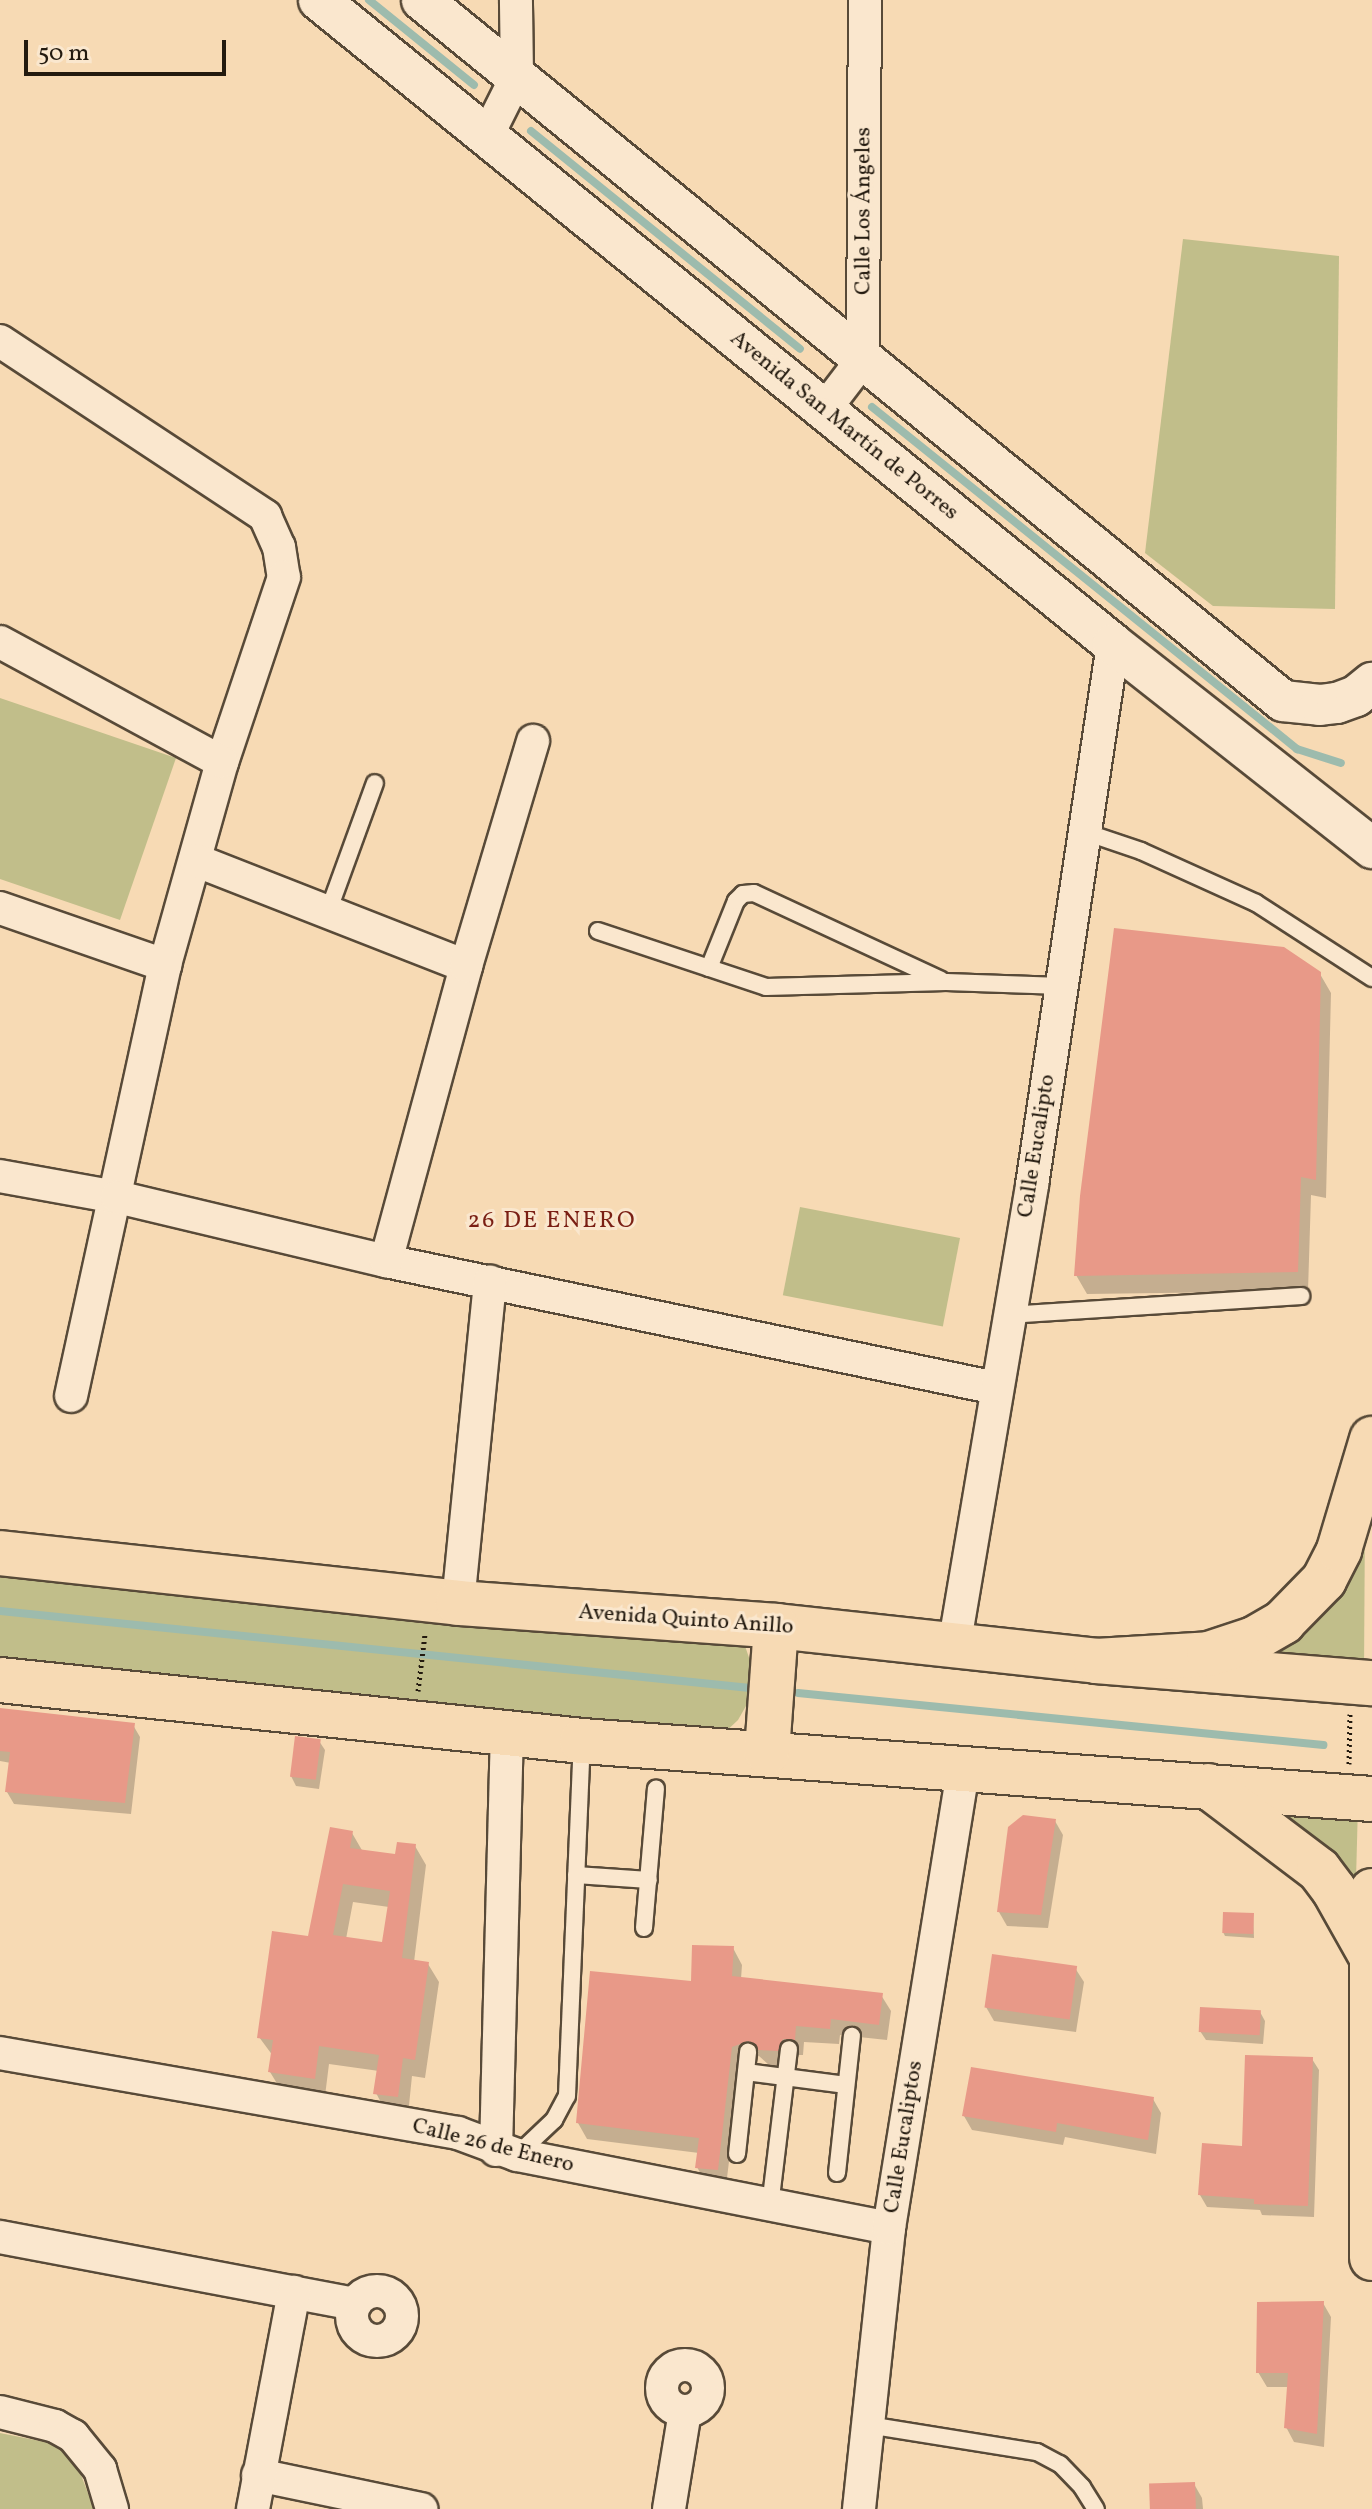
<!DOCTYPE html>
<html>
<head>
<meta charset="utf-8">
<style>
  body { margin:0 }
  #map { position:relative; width:1372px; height:2509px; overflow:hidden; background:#f7dab4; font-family:Vollkorn,serif }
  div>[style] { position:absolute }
  .green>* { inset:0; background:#c1be8a; transform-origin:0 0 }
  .shadow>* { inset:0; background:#0003 }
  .stream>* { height:8px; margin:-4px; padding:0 4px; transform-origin:4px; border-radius:4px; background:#9dbbad }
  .building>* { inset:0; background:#e89988; transform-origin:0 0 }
  .path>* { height:5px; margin-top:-2.5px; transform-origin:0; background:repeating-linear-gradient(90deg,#231a0f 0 2px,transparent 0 6px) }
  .roads { filter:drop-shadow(2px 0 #584a38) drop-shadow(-2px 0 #584a38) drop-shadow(0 2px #584a38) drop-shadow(0 -2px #584a38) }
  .service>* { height:16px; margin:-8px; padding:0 8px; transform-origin:8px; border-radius:8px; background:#fae7ce }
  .minor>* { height:32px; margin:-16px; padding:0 16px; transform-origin:16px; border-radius:16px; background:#fae7ce }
  .minor>.ring { margin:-16px; padding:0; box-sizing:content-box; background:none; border:32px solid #fae7ce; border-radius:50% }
  .tertiary>* { height:40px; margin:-20px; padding:0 20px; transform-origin:20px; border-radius:20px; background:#fae7ce }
  .primary>* { height:44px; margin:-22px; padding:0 22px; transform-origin:22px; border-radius:22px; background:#f7dab4 }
  .trunk>* { height:44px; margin:-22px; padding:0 22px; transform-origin:22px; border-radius:22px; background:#f7dab4 }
  span { translate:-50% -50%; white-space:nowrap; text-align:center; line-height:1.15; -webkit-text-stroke:6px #fae7ce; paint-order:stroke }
  .street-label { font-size:22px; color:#231a0f }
  .neighbourhood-label { font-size:24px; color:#7a1f14; letter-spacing:2px }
  .scale { position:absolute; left:24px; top:40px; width:202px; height:36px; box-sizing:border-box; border:4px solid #231a0f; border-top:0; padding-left:10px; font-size:24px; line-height:28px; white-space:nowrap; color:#231a0f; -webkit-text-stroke:6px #fae7ce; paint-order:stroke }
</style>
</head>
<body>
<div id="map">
  <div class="green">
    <i style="clip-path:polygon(1183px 239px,1339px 256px,1335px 609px,1213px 606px,1145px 553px)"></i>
    <i style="clip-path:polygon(0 698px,176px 758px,120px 920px,0 879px)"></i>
    <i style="left:800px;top:1207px;width:163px;height:90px;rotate:11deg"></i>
    <i style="clip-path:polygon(1365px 1513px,1364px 1672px,1238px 1652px)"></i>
    <i style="clip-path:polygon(0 1563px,736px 1637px,745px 1646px,755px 1675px,746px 1706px,738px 1720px,721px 1736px,0 1661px)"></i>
    <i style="clip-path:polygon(1358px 1804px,1355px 1918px,1264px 1808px)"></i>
    <i style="clip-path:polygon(0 2433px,55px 2444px,78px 2467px,94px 2509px,0 2509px)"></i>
  </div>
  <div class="shadow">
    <i style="clip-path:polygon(1320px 974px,1331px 993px,1326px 1198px,1311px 1195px,1308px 1291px,1087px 1294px,1076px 1275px)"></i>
    <i style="clip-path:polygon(0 1710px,133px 1725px,140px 1737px,131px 1814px,14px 1804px,7px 1792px,11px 1763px,0 1761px)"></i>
    <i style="clip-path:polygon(319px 1741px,325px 1750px,319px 1789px,296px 1786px,291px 1776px)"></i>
    <i style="clip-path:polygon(1055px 1821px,1063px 1835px,1048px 1928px,1007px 1926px,999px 1912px)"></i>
    <i style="clip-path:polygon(evenodd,352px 1833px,363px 1852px,397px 1856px,415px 1846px,426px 1865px,414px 1962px,428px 1964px,439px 1982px,425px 2078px,412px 2076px,408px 2115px,386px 2112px,376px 2093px,379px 2071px,329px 2064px,325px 2096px,281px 2090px,270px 2072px,273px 2056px,259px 2037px,310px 1938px,352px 1833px,353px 1902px,389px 1907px,384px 1944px,346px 1939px,353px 1902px)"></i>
    <i style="clip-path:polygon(1253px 1915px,1254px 1938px,1225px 1936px,1223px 1932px)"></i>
    <i style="clip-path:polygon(733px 1948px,742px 1965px,741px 1979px,881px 1995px,891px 2011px,887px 2040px,840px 2035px,839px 2044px,804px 2042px,803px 2055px,791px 2055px,787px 2067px,769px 2065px,759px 2056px,741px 2064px,726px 2186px,706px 2184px,697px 2167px,699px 2153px,587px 2139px,578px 2123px,692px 1983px)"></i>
    <i style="clip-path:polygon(1075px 1968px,1084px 1982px,1076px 2032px,994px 2021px,986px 2007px)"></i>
    <i style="clip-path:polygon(1260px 2012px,1265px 2021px,1263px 2044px,1206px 2040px,1200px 2031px)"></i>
    <i style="clip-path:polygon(1312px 2059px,1319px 2070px,1314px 2217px,1262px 2215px,1260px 2210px,1207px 2207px,1200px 2195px,1244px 2148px)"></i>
    <i style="clip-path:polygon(1153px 2099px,1161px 2113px,1156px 2154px,1065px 2137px,1063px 2145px,972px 2130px,964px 2116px)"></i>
    <i style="clip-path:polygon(1323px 2303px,1331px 2317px,1324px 2447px,1294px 2442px,1286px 2427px,1289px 2387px,1267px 2387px,1258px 2372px)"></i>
    <i style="clip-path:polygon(1194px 2484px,1202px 2498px,1203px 2509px,1152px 2509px)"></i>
  </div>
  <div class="stream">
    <i style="left:369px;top:0;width:135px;rotate:39deg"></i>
    <i style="left:531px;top:131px;width:346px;rotate:39deg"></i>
    <i style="left:872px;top:407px;width:546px;rotate:38.82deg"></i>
    <i style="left:1297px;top:749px;width:46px;rotate:17.7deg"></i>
    <i style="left:0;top:1611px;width:754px;rotate:5.86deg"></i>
    <i style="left:798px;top:1693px;width:528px;rotate:5.66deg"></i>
  </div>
  <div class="building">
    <i style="clip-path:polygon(1114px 928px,1284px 947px,1321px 972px,1316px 1180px,1301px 1177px,1298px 1272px,1074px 1276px,1080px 1196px)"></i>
    <i style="clip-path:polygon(0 1708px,135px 1723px,125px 1803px,5px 1792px,10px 1752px,0 1751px)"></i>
    <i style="left:295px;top:1736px;width:26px;height:41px;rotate:7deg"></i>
    <i style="clip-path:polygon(1023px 1815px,1056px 1819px,1041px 1915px,997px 1912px,1008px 1827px)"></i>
    <i style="clip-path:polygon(evenodd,330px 1827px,353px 1831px,350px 1848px,395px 1854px,397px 1842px,416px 1844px,402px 1958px,429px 1962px,415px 2060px,403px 2058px,398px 2097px,373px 2094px,379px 2055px,319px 2046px,315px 2079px,268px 2072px,273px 2040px,257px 2038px,272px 1931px,308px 1936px,330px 1827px,343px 1884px,390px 1891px,382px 1942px,333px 1935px,343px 1884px)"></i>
    <i style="left:1223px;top:1912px;width:31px;height:21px;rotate:2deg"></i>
    <i style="clip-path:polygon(692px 1945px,734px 1946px,732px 1976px,883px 1993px,879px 2025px,831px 2019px,830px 2029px,796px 2026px,795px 2040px,783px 2039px,778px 2051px,758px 2050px,748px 2041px,732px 2047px,718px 2170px,695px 2168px,699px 2138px,576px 2123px,590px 1971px,691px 1981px)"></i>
    <i style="left:992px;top:1954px;width:86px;height:54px;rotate:8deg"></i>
    <i style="left:1200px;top:2007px;width:61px;height:25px;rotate:3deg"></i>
    <i style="clip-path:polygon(1245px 2055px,1313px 2057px,1308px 2206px,1254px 2204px,1254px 2199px,1198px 2195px,1202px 2143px,1242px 2146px)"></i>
    <i style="clip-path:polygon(971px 2067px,1154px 2097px,1148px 2140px,1057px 2123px,1056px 2132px,962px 2116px)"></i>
    <i style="clip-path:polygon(1324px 2301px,1317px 2434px,1284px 2428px,1288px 2373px,1256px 2373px,1257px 2302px)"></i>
    <i style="left:1195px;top:2482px;width:27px;height:46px;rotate:88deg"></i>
  </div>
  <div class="path">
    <i style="left:418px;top:1691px;width:57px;rotate:-83deg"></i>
    <i style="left:1349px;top:1764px;width:50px;rotate:-88.9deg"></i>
  </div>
  <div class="roads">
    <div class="service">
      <i style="left:1085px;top:832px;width:59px;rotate:18.7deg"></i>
      <i style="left:1141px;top:851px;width:126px;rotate:24.3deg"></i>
      <i style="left:1256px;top:903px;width:138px;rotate:32.9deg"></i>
      <i style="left:328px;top:912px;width:137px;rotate:-70deg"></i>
      <i style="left:598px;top:931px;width:177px;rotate:18.4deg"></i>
      <i style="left:766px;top:987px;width:180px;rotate:-1.6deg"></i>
      <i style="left:946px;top:982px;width:116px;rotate:2deg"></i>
      <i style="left:709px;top:968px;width:72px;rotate:-68.1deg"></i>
      <i style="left:736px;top:901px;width:10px;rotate:-45deg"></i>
      <i style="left:743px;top:894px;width:11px;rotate:-5deg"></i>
      <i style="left:754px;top:893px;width:206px;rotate:24.9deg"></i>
      <i style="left:1008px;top:1315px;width:294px;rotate:-3.7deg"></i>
      <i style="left:576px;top:1875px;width:73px;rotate:3.9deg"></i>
      <i style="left:644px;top:1928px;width:140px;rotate:-85.1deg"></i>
      <i style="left:746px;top:2072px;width:101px;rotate:7.4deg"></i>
      <i style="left:518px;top:2154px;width:50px;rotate:-43.4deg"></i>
      <i style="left:554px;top:2120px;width:27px;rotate:-62deg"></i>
      <i style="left:567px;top:2096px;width:355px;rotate:-87.6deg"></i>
      <i style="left:737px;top:2154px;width:103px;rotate:-83.8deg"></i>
      <i style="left:837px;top:2173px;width:138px;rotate:-83.8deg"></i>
      <i style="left:770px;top:2206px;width:158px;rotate:-83.1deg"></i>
      <i style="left:868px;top:2425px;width:171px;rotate:9.1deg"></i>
      <i style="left:1037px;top:2452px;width:26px;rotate:28deg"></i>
      <i style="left:1060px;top:2464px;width:32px;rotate:46deg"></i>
      <i style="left:1082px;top:2487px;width:26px;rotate:58deg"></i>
    </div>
    <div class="minor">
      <i style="left:487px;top:136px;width:67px;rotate:-63.4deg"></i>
      <i style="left:517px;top:76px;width:76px;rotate:-90.8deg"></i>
      <i style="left:0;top:341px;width:318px;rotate:33.4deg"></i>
      <i style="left:265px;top:516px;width:34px;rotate:66deg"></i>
      <i style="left:279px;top:547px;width:30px;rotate:81deg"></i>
      <i style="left:284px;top:577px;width:195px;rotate:108.5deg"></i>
      <i style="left:222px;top:762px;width:211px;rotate:105.7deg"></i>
      <i style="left:165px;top:965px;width:441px;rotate:102.3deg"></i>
      <i style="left:824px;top:410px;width:64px;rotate:-52.6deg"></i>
      <i style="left:863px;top:359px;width:359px;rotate:-89.7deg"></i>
      <i style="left:0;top:642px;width:252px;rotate:28.4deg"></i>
      <i style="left:195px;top:860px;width:291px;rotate:21.4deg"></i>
      <i style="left:0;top:908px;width:175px;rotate:19.1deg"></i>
      <i style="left:0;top:1176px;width:119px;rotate:10.2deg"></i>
      <i style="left:117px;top:1197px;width:277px;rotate:13.4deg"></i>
      <i style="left:386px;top:1261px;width:623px;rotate:11.76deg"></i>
      <i style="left:386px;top:1261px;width:306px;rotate:-74.8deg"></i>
      <i style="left:466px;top:966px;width:235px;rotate:-73.4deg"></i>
      <i style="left:458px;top:1603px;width:323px;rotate:-84.3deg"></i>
      <i style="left:954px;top:1647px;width:469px;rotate:-80.4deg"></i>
      <i style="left:1032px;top:1185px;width:547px;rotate:-81.48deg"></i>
      <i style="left:0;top:2053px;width:465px;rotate:9.9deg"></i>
      <i style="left:458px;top:2133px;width:63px;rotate:20.4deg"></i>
      <i style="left:517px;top:2155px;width:379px;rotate:11.1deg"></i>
      <i style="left:496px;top:2150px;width:416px;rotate:-88.5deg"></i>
      <i style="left:0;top:2237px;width:361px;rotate:10.7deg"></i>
      <i class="ring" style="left:352px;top:2291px;width:18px;height:18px"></i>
      <i class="ring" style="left:662px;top:2365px;width:14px;height:14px"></i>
      <i style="left:0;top:2412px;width:57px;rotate:14.3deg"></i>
      <i style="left:55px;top:2426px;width:21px;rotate:29deg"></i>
      <i style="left:73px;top:2436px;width:43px;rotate:50.7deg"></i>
      <i style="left:100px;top:2469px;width:42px;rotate:73.3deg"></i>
      <i style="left:258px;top:2475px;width:167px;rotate:11.8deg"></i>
      <i style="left:253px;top:2509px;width:221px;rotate:-79.3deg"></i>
      <i style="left:669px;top:2509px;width:99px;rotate:-80.7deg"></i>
      <i style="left:859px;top:2509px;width:283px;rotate:-83.9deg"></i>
      <i style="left:889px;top:2228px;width:467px;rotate:-80.8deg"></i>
    </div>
    <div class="tertiary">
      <i style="left:319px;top:0;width:1022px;rotate:39.04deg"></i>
      <i style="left:1113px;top:644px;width:330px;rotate:38.2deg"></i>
      <i style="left:422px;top:0;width:1110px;rotate:39.15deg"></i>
      <i style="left:1283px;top:701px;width:37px;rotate:6deg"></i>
      <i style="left:1320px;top:705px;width:17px;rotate:-7deg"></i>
      <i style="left:1337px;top:703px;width:20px;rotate:-20deg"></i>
      <i style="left:1356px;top:696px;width:21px;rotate:-39deg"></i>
    </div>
    <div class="primary">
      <i style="left:0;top:1553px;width:461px;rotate:6.2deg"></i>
      <i style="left:458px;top:1603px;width:319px;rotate:4.1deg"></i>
      <i style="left:776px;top:1626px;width:322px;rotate:6.2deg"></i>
      <i style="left:1096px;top:1661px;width:277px;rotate:4.6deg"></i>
      <i style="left:0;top:1680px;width:585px;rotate:5.98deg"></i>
      <i style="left:582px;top:1741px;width:792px;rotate:4.2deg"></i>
      <i style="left:767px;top:1752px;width:126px;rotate:-85.9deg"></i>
    </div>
    <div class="trunk">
      <i style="left:1096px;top:1661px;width:113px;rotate:-3.5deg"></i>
      <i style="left:1209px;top:1654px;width:47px;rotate:-18.4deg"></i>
      <i style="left:1254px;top:1639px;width:34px;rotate:-30deg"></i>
      <i style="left:1283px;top:1622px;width:59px;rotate:-45.7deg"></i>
      <i style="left:1324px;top:1580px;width:34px;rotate:-63deg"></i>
      <i style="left:1339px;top:1550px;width:116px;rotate:-73.4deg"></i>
      <i style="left:1208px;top:1786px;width:139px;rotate:37.1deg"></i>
      <i style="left:1319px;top:1870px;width:25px;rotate:53deg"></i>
      <i style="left:1334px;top:1890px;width:73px;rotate:60.6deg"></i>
      <i style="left:1372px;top:1891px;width:367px;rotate:90deg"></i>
    </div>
  </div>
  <div class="street-label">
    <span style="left:864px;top:211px;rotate:-90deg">Calle Los Ángeles</span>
    <span style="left:844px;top:426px;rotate:39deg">Avenida San Martín de Porres</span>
    <span style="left:1037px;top:1146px;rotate:-81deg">Calle Eucalipto</span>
    <span style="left:686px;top:1620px;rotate:4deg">Avenida Quinto Anillo</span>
    <span style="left:904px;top:2137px;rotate:-81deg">Calle Eucaliptos</span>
    <span style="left:493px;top:2146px;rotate:14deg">Calle 26 de Enero</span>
  </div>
  <div class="neighbourhood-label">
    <span style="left:552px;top:1222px">26 DE ENERO</span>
  </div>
  <div class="scale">50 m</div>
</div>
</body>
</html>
